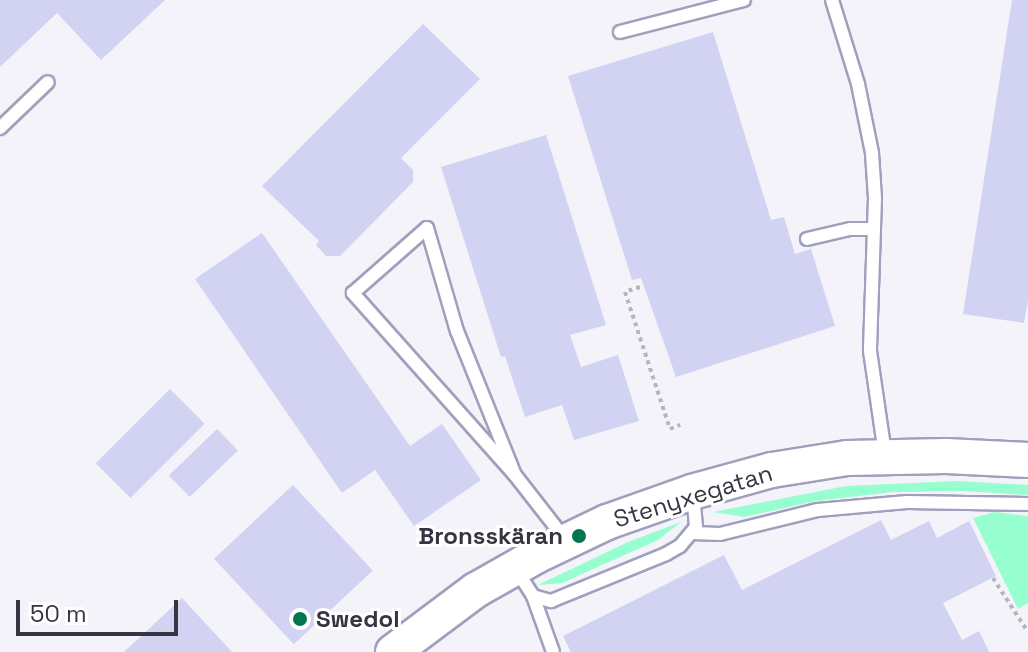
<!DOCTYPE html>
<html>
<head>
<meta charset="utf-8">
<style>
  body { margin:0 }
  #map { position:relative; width:1028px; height:652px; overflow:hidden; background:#f3f3f9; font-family:"Space Grotesk",sans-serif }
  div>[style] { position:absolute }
  .green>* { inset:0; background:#97fecf }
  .building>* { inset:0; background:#d2d2f2; transform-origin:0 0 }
  .path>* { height:4px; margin-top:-2px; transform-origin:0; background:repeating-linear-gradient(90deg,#b5b5bd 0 4px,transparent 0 8px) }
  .roads { filter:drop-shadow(2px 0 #a09fbe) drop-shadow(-2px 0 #a09fbe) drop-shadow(0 2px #a09fbe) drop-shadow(0 -2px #a09fbe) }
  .lane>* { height:12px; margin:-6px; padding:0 6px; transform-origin:6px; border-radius:6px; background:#fff }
  .secondary>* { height:34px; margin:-17px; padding:0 17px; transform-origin:17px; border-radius:17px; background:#fff }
  .dots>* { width:22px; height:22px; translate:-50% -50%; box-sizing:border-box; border:4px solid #fff; border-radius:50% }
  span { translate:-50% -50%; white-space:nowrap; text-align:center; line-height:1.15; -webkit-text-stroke:6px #fff; paint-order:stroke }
  .street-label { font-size:24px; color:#363642 }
  .poi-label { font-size:24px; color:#363642; font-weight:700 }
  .right { translate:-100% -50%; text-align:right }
  .left { translate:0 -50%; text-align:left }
  .scale { position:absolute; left:16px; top:600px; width:162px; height:36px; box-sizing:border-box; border:4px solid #363642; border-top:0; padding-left:10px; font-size:24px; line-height:28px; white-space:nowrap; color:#363642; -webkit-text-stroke:6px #fff; paint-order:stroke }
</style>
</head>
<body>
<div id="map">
  <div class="green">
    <i style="clip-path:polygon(957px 481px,1028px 485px,1028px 495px,964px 491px,893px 492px,816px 501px,744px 517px,713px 512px,846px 486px)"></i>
    <i style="clip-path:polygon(994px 512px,1028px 516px,1028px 603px,1018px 609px,973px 518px)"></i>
    <i style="clip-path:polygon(681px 522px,658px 540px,562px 583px,538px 585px,628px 542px)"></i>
  </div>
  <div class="building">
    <i style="clip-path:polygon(0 0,165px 0,101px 60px,57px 13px,0 67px)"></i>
    <i style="clip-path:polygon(1012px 0,1028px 0,1028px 300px,1024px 323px,963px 314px)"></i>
    <i style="clip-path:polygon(423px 24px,480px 79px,401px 158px,413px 170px,413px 182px,340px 256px,326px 256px,316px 245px,319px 241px,262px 186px)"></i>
    <i style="clip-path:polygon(713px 32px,771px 220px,784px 217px,795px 254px,811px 249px,835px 326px,676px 377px,641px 278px,632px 280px,568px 76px)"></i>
    <i style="clip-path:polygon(546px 135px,606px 325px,570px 335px,581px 367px,618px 355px,639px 421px,574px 440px,562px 405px,525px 417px,505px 356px,501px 357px,441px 167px)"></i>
    <i style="clip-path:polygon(262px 233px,410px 446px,442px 424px,481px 480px,414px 526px,375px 470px,342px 493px,195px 279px)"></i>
    <i style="left:170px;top:389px;width:49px;height:105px;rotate:45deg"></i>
    <i style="left:217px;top:429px;width:30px;height:67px;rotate:46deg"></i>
    <i style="left:293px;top:485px;width:117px;height:108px;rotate:47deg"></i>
    <i style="clip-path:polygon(881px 520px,891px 540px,929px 521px,937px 538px,969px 521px,996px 576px,943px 603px,962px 640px,979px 631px,989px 652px,571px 652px,563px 636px,724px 555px,742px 590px)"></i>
    <i style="clip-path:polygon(182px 598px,232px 652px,124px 652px)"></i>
  </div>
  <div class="path">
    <i style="left:640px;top:287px;width:16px;rotate:162deg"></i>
    <i style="left:625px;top:292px;width:144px;rotate:71.8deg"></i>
    <i style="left:670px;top:429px;width:11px;rotate:-22deg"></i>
    <i style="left:993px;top:578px;width:64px;rotate:57.1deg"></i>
  </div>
  <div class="roads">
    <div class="lane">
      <i style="left:832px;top:0;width:88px;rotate:72.8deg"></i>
      <i style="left:858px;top:84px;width:70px;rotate:78.5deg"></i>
      <i style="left:872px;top:153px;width:45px;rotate:86.2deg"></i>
      <i style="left:875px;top:198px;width:153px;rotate:91.9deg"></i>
      <i style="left:870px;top:351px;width:104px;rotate:81.7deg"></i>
      <i style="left:620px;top:32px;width:128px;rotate:-14.5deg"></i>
      <i style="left:0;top:128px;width:66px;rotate:-43.8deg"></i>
      <i style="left:807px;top:239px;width:44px;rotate:-13.1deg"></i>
      <i style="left:850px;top:229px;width:23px"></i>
      <i style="left:515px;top:475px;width:244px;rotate:-131.7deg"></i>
      <i style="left:353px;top:293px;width:98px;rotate:-41.3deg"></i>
      <i style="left:427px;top:228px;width:107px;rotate:73.8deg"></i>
      <i style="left:457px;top:331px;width:155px;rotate:68.1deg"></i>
      <i style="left:515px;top:475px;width:81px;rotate:52deg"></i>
      <i style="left:693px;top:533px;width:27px;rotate:2deg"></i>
      <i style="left:720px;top:534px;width:101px;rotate:-13.8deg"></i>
      <i style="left:818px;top:510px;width:89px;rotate:-5.1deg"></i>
      <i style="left:907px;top:502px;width:121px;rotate:0.9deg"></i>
      <i style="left:515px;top:568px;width:33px;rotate:57deg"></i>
      <i style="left:533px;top:596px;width:19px;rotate:16deg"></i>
      <i style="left:551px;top:601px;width:124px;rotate:-22.2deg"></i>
      <i style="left:666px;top:554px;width:16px;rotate:-30deg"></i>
      <i style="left:680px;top:546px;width:25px;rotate:-50deg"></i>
      <i style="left:696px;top:527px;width:32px;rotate:-95deg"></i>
      <i style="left:533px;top:596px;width:59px;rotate:70.3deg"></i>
    </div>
    <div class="secondary">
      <i style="left:393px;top:652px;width:104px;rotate:-36.8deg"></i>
      <i style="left:476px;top:590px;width:69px;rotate:-29.5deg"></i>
      <i style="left:536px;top:556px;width:79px;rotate:-25.6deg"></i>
      <i style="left:607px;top:522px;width:90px;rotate:-19.4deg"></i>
      <i style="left:692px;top:492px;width:83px;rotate:-15.4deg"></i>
      <i style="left:772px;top:470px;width:76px;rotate:-9.1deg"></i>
      <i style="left:847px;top:458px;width:99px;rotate:-1.2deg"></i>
      <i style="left:946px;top:456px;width:82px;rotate:2.8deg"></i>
    </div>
  </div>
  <div class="dots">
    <i style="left:579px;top:536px;background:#007652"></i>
    <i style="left:300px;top:619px;background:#007652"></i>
  </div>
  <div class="street-label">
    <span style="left:693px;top:496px;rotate:-17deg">Stenyxegatan</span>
  </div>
  <div class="poi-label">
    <span class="right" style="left:563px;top:536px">Bronsskäran</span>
    <span class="left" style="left:316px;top:619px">Swedol</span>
  </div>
  <div class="scale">50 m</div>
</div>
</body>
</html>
